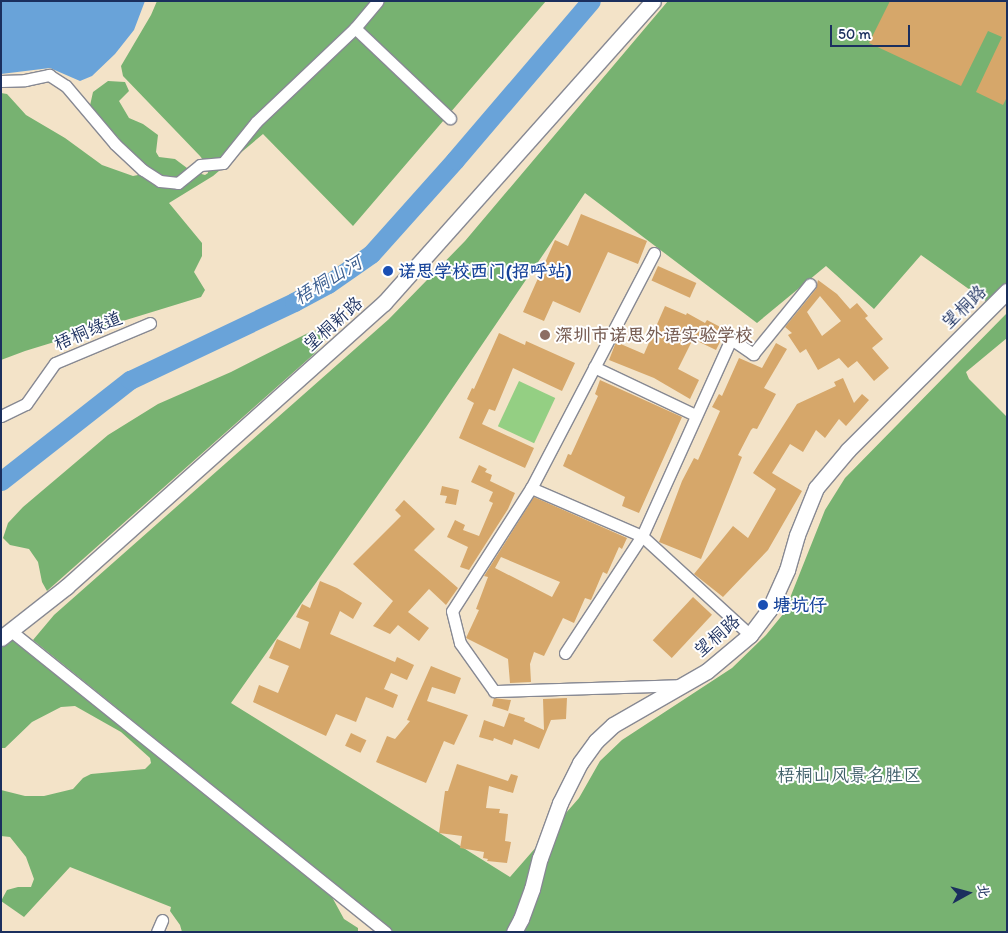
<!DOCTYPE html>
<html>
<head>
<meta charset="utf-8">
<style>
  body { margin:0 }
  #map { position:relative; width:1008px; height:933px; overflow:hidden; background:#f3e3c8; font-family:Itim,"LXGW WenKai TC",sans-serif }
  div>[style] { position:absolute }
  .green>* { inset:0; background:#94cf83; transform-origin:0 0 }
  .forest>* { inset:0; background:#77b271 }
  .water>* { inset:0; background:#69a3d9 }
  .river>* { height:19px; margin:-9.5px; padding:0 9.5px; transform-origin:9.5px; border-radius:9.5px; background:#69a3d9 }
  .building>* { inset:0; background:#d6a76a; transform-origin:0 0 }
  .roads { filter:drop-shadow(1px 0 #878993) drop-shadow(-1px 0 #878993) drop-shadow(0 1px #878993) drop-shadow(0 -1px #878993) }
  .street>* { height:11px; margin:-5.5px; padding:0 5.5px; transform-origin:5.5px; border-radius:5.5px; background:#fff }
  .secondary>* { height:15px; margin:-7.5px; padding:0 7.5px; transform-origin:7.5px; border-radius:7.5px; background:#fff }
  .dots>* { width:14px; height:14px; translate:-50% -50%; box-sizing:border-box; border:2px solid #fff; border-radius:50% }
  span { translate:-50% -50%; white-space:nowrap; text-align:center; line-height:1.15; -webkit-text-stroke:4px #fff; paint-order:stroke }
  .transit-label { font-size:18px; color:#164399; font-weight:700 }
  .left { translate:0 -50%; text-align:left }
  .street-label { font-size:18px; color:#1b2f5e }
  .education-label { font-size:18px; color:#785e54; font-weight:700 }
  .park-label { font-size:18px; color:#3f5f69 }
  .water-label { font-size:19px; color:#3a5d8f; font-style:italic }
  .frame { position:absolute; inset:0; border:2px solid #1b2f5e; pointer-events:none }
  .north { position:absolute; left:943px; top:868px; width:50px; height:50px; -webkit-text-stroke:4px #fff; paint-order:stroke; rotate:83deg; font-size:14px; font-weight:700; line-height:20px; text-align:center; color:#1b2f5e }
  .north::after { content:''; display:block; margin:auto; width:18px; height:22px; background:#1b2f5e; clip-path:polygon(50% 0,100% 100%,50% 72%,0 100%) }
  .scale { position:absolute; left:830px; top:25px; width:80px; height:22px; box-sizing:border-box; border:2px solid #1b2f5e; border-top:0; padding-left:6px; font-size:15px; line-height:18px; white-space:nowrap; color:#1b2f5e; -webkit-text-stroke:4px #fff; paint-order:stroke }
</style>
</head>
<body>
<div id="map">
  <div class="green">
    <i style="left:519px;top:381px;width:40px;height:50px;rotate:25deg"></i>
  </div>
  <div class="forest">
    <i style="clip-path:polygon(157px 1px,546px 1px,353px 226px,263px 134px,213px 176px,169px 203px,202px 243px,202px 256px,194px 272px,205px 290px,201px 297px,25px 351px,1px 360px,1px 93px,7px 94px,26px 115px,65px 138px,102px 165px,133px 176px,143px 174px,123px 149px,121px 141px,117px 136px,101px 135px,87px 119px,93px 92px,108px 81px,125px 82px,129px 91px,119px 101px,129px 118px,143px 124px,158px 135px,156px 152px,159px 157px,175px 159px,191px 171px,205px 175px,208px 173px,207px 165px,200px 156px,123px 76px,121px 66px,151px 15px)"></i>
    <i style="clip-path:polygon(668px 1px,1007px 1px,1007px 282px,987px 302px,921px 255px,874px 309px,826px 266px,757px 323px,585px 193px,426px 427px,231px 703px,510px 877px,579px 798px,600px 761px,622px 740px,732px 668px,766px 635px,784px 613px,825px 510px,845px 478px,1007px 313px,1007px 338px,966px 372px,969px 379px,1007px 417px,1007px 932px,394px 932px,33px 640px,54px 615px,389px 319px,465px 241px)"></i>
    <i style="clip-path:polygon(322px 330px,326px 336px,324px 342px,314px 354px,47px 591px,42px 582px,38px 562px,29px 549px,10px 545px,3px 538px,8px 523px,23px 507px,108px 435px,158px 404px,231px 372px,312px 331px)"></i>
    <i style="clip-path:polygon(14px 639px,332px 891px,332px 897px,344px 919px,358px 928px,358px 932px,182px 932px,180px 925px,170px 911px,171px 907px,70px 867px,24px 917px,1px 901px,7px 890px,18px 887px,31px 887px,34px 879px,26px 857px,10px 837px,1px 836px,1px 790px,25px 796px,44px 796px,73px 789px,83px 778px,91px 774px,145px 769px,151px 763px,150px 758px,121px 732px,75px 706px,61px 707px,32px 722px,5px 748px,1px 748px,1px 648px)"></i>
  </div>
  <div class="water">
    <i style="clip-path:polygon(1px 1px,145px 1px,134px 30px,115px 54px,92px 76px,80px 81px,50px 68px,1px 74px)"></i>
  </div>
  <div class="river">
    <i style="left:1px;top:481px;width:164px;rotate:-38.1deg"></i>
    <i style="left:130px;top:380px;width:182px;rotate:-25.4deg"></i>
    <i style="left:294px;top:302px;width:38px;rotate:-28deg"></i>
    <i style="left:328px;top:284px;width:52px;rotate:-34.9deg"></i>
    <i style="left:371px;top:254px;width:126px;rotate:-48.2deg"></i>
    <i style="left:455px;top:160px;width:209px;rotate:-49.5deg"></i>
  </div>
  <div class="building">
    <i style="clip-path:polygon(890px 1px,1007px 1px,1007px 97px,1003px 105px,976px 92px,1002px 37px,988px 31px,961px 86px,869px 43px)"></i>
    <i style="clip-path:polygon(581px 214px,647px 241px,638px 264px,608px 252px,580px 313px,553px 301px,544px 321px,523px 312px,555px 240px,568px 246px)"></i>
    <i style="left:658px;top:266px;width:42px;height:16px;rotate:24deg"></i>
    <i style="clip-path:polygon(evenodd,818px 280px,837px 294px,850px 309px,857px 303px,868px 316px,865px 318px,883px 339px,872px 348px,889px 368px,874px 381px,857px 361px,848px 368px,839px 358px,818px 370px,806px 349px,800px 353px,788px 335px,792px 333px,785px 327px,816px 289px,818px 280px,820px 296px,841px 321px,822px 336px,807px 312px,820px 296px)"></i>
    <i style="clip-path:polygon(665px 306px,686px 315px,687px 313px,705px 323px,707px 320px,726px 330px,716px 350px,693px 339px,678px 369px,699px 380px,690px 399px,654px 378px,609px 360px,616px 342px,644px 354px)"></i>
    <i style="clip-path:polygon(499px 333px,525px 345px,526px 341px,575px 363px,562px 391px,513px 368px,495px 411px,489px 409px,482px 424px,534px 448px,525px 468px,459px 438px,474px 403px,467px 399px,472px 388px,474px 389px)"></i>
    <i style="clip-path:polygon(776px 343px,787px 349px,764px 388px,776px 394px,757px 429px,753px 428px,751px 430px,738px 455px,742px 457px,701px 559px,659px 542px,682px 481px,694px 458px,698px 460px,720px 411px,712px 407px,719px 394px,722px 396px,739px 358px,762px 368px)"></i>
    <i style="clip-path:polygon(843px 378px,854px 403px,862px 394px,869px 400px,846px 426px,839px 419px,825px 438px,816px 430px,803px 452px,790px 444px,772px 473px,802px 491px,768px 550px,723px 597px,694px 574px,733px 526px,748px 538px,776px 489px,753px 473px,797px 404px,836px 386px,834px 382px)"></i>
    <i style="clip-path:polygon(600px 380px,682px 417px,639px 513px,622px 506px,625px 497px,563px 466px,568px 454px,571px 455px,598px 396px,595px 394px)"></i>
    <i style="clip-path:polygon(479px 465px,487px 469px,485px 472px,492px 475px,490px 481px,515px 493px,508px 509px,469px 570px,460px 567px,468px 547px,447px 537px,455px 520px,465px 525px,463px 530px,479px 536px,493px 503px,489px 501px,493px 492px,471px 482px)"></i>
    <i style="clip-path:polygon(442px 486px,459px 490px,456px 505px,445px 503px,447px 496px,440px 495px)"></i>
    <i style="clip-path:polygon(evenodd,534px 497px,627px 538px,622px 549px,619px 547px,607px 574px,603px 572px,591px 600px,585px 598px,574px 623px,563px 618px,544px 656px,534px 652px,530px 664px,531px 682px,510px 683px,508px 659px,466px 638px,479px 610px,476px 609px,488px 577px,484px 576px,534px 497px,501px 557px,560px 582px,552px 597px,495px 568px,501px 557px)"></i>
    <i style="clip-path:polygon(404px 500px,435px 529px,414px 550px,458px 588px,446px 605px,429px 589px,408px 612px,429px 628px,419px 641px,398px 625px,390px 634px,373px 626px,393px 601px,353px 564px,401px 516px,395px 510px)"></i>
    <i style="clip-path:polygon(320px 581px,337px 588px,362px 603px,353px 619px,340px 611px,330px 634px,395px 662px,397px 657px,414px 665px,407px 680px,391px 673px,384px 689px,398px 695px,393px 708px,366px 697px,356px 722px,336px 714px,326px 736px,253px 702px,259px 685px,278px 693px,289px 666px,269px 658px,277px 639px,300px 649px,309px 622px,296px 617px,302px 604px,310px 608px)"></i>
    <i style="left:693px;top:597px;width:26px;height:59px;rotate:43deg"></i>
    <i style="clip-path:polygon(431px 666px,461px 678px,455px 694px,432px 687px,427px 701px,468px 715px,454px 745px,444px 741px,426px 783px,376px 762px,387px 736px,395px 739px,410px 721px,407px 720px)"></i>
    <i style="clip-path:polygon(494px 698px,511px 700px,508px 711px,492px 706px)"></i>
    <i style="clip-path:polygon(567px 698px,566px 719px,551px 720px,539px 749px,514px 739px,512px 745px,494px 738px,493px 741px,479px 737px,484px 720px,504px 727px,509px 713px,525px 718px,524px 721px,544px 730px,543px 699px)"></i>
    <i style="left:351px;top:733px;width:17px;height:14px;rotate:25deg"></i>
    <i style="clip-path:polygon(457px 764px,508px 781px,511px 774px,518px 776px,513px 793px,489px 786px,486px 808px,500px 809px,499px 813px,508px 814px,505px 841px,511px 842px,507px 863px,487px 861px,488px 859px,483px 858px,484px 852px,460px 848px,462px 836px,439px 833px,445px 791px,448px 791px)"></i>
  </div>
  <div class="roads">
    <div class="street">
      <i style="left:355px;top:28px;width:131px;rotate:43.5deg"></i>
      <i style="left:1px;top:81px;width:24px;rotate:-2deg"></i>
      <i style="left:25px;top:80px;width:25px;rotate:-12deg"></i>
      <i style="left:49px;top:75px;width:20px;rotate:33deg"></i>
      <i style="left:66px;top:86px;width:76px;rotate:49.8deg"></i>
      <i style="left:115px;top:144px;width:38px;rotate:43deg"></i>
      <i style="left:143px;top:170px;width:20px;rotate:33deg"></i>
      <i style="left:160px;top:181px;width:18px;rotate:6deg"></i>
      <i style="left:178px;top:183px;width:28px;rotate:-39deg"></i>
      <i style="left:200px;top:165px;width:23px;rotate:-5deg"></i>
      <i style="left:223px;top:163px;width:53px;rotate:-51.2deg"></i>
      <i style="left:256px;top:122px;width:137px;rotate:-43.5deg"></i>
      <i style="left:355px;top:28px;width:35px;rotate:-50deg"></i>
      <i style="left:654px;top:253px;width:265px;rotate:117.6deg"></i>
      <i style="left:531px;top:488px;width:146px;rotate:122.7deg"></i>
      <i style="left:452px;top:611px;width:33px;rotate:76deg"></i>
      <i style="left:460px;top:643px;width:59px;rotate:54.7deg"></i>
      <i style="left:494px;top:691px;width:187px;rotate:-1.8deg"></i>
      <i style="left:594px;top:367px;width:112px;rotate:25.4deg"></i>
      <i style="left:1px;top:416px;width:28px;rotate:-26deg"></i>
      <i style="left:26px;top:404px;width:50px;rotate:-54.7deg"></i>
      <i style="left:55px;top:363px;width:103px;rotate:-22.8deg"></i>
      <i style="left:531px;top:488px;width:121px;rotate:23.4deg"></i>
      <i style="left:642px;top:536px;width:147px;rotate:42.5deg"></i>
      <i style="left:11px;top:631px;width:481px;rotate:38.8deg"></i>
      <i style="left:565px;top:653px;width:140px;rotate:-56.7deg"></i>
      <i style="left:642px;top:536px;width:216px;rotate:-65.7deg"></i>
      <i style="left:731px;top:339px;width:27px;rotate:34deg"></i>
      <i style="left:753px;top:354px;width:90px;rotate:-50.8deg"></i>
      <i style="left:157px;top:932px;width:13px;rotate:-67deg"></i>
    </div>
    <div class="secondary">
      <i style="left:1px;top:638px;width:83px;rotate:-38.1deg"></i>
      <i style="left:66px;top:587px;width:426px;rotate:-41.8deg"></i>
      <i style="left:384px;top:303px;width:404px;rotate:-48.3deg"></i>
      <i style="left:514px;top:932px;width:15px;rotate:-62deg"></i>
      <i style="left:521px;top:919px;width:32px;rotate:-70deg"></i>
      <i style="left:532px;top:889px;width:32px;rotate:-76deg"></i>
      <i style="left:540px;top:858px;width:59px;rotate:-70deg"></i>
      <i style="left:560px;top:803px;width:45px;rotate:-63.4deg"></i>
      <i style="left:580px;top:763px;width:27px;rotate:-54deg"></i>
      <i style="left:596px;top:741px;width:23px;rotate:-43deg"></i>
      <i style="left:613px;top:725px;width:108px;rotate:-29.9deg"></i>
      <i style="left:707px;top:671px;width:56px;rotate:-39.9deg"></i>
      <i style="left:750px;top:635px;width:31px;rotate:-53deg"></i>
      <i style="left:769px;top:610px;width:44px;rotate:-65.8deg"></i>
      <i style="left:787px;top:570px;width:36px;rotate:-74deg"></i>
      <i style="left:797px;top:535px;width:51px;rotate:-68deg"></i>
      <i style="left:816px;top:488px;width:50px;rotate:-49.9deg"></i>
      <i style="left:848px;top:450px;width:225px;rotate:-45deg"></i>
    </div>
  </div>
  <div class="dots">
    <i style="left:388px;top:271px;background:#1a4fb4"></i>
    <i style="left:545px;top:335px;background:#8d6e63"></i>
    <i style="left:763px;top:605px;background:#1a4fb4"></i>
  </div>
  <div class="transit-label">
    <span class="left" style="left:398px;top:271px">诺思学校西门(招呼站)</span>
    <span class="left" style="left:773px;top:605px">塘坑仔</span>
  </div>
  <div class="street-label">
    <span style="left:964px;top:307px;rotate:-44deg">望桐路</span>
    <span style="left:333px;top:324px;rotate:-42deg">望桐新路</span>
    <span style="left:88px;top:331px;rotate:-23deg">梧桐绿道</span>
    <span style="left:717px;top:636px;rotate:-41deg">望桐路</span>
  </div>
  <div class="education-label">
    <span class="left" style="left:555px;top:335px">深圳市诺思外语实验学校</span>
  </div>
  <div class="park-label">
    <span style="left:849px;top:775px">梧桐山风景名胜区</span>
  </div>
  <div class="water-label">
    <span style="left:328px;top:280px;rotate:-31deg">梧桐山河</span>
  </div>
  <div class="frame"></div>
  <div class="north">北</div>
  <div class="scale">50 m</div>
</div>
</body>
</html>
